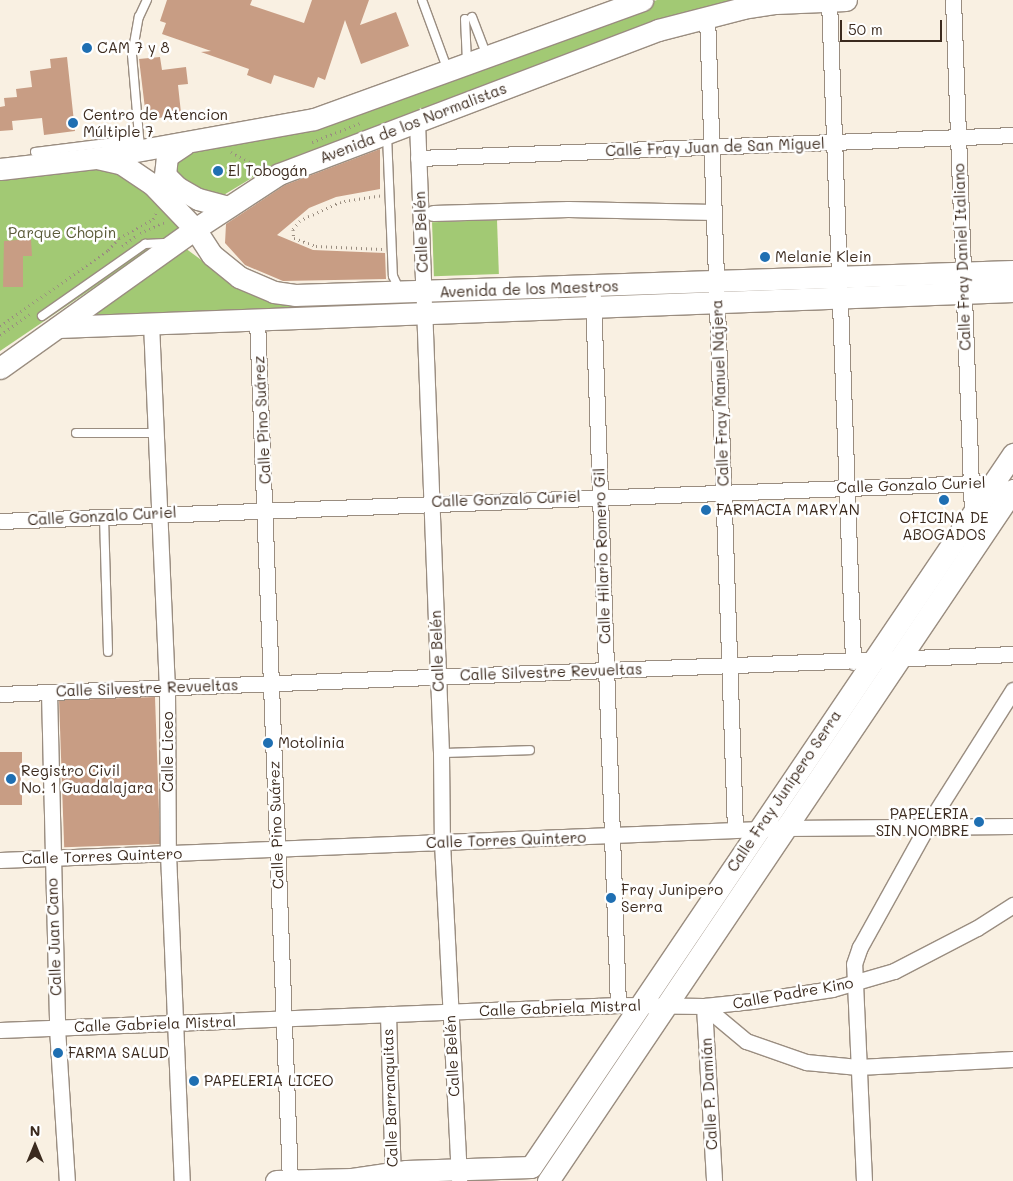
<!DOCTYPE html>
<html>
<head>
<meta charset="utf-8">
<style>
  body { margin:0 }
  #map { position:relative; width:1013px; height:1181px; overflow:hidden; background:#f9f0e2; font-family:Mali,sans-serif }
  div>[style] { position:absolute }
  .green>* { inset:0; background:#a2c974; transform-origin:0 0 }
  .building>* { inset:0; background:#c89d84; transform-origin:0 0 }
  .path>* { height:2.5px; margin-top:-1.25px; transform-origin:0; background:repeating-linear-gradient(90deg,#9a8d80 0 1px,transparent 0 5px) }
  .roads { filter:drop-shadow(1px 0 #9a8d80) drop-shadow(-1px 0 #9a8d80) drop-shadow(0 1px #9a8d80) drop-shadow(0 -1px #9a8d80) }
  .lane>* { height:8px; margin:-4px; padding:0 4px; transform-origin:4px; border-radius:4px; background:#fff }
  .street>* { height:15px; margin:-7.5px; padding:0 7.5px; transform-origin:7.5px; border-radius:7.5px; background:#fff }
  .secondary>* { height:21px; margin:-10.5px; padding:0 10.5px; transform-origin:10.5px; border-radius:10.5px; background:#fff }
  .dots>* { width:14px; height:14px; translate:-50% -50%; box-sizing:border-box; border:2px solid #fff; border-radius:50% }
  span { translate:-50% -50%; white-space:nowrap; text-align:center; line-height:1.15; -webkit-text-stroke:5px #fff; paint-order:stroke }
  .poi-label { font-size:15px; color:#3b2a1e }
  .left { translate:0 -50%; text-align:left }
  .right { translate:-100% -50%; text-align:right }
  .street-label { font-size:15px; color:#3b2a1e }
  .park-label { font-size:15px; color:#5a5a38 }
  .north { position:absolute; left:10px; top:1121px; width:50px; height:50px; -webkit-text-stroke:4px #fff; paint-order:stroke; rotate:0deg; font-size:14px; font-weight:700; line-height:20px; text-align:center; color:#3b2a1e }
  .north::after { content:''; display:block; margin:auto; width:18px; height:22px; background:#3b2a1e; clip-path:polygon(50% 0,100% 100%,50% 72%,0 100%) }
  .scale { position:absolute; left:840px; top:20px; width:102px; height:22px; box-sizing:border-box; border:2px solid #3b2a1e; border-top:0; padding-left:6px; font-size:15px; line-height:18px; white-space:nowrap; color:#3b2a1e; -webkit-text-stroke:4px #fff; paint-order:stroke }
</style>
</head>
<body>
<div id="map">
  <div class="green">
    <i style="clip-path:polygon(657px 0,736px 0,304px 153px,272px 166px,217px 199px,195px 192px,168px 164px,173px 155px,519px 52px)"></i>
    <i style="clip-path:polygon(116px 166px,186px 225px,0 351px,0 177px)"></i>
    <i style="left:497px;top:220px;width:54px;height:65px;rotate:88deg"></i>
    <i style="clip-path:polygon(185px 248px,219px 273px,250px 290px,413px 300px,413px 306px,86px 316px)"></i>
  </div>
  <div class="building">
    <i style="clip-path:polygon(167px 0,252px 0,250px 5px,304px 23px,312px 0,369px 0,360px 25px,396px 12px,409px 46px,361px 64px,345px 20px,325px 80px,318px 77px,314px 88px,274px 75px,271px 84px,247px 75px,249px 69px,201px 52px,211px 51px,162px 34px,166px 23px,160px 21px)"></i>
    <i style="clip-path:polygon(67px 57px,75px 131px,44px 135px,42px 118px,12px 121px,13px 130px,0 131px,0 107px,5px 106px,4px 98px,17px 97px,16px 89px,32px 87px,30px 71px,51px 68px,50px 59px)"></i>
    <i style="clip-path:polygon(160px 57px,162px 70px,186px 67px,188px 84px,178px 85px,181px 113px,155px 119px,155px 116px,146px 117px,139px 59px)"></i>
    <i style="clip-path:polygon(380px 149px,380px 189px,336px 197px,309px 208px,277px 235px,313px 250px,385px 253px,386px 279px,283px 281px,245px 265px,225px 243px,226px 224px,285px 185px)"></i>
    <i style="clip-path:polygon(31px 239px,32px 256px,23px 256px,23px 287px,3px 287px,4px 241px)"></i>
    <i style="left:155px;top:697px;width:147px;height:96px;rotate:88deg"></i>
    <i style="left:22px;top:752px;width:53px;height:22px;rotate:90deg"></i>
  </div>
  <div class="path">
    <i style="left:312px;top:142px;width:52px;rotate:-21.6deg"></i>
    <i style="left:231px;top:152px;width:32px;rotate:28deg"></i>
    <i style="left:380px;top:196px;width:39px;rotate:171deg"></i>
    <i style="left:341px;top:202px;width:45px;rotate:155.1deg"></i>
    <i style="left:300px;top:221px;width:11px;rotate:128deg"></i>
    <i style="left:293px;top:230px;width:8px;rotate:83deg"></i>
    <i style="left:294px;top:238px;width:23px;rotate:20deg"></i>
    <i style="left:316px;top:246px;width:66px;rotate:2.6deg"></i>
    <i style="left:140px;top:233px;width:27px;rotate:-24deg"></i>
    <i style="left:122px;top:246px;width:17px;rotate:-36deg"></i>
    <i style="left:0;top:326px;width:132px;rotate:-35.1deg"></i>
    <i style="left:108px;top:250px;width:16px;rotate:-47deg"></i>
    <i style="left:119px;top:238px;width:39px;rotate:-29deg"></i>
    <i style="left:153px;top:219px;width:7px;rotate:-63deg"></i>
    <i style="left:0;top:335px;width:38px;rotate:-35deg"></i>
  </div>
  <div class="roads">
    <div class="lane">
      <i style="left:422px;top:0;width:72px;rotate:69.8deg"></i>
      <i style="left:472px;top:17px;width:40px;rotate:69deg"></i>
      <i style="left:465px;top:19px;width:43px;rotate:87.3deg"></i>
      <i style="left:387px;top:135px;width:141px;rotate:87.6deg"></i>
      <i style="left:393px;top:276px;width:14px;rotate:65deg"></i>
      <i style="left:140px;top:148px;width:93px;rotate:-94.9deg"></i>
      <i style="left:132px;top:55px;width:39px;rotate:-80deg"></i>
      <i style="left:139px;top:17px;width:19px;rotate:-65deg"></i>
      <i style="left:35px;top:152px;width:105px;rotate:-7.1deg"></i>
      <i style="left:42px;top:316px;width:126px;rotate:-35deg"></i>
      <i style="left:145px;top:244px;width:19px;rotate:-3deg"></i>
      <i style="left:76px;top:433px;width:81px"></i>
      <i style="left:104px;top:517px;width:135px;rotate:88.3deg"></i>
      <i style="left:441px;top:753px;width:89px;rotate:-1.9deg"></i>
    </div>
    <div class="street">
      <i style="left:829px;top:0;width:662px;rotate:87.92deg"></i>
      <i style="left:953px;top:0;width:514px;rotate:87.88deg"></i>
      <i style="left:707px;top:16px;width:814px;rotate:88.03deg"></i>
      <i style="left:417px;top:122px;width:631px;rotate:87.82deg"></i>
      <i style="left:441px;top:753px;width:89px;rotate:89.4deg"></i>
      <i style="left:442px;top:842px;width:339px;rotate:87.1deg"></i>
      <i style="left:418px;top:158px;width:595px;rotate:-2.21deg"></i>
      <i style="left:433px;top:213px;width:135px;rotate:-1.7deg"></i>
      <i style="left:568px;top:209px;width:146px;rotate:1.2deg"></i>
      <i style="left:593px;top:297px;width:708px;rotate:87.98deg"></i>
      <i style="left:257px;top:319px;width:863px;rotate:87.81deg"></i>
      <i style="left:151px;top:323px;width:364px;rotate:87.5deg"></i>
      <i style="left:167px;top:687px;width:166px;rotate:89.7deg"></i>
      <i style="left:168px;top:853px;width:328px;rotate:87.6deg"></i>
      <i style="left:0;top:521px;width:1001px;rotate:-2.23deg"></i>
      <i style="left:49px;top:692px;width:336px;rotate:88.6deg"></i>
      <i style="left:57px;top:1028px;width:153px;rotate:86.3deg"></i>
      <i style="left:0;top:694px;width:1014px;rotate:-2.26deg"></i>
      <i style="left:0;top:860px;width:786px;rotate:-2.33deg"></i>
      <i style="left:785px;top:828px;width:228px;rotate:-0.5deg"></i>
      <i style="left:704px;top:1006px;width:55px;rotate:39.8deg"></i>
      <i style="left:746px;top:1041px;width:64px;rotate:19.3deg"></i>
      <i style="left:806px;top:1062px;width:52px;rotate:5.5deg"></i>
      <i style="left:858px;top:1067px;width:155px;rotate:-3deg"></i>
      <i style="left:704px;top:1006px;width:175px;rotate:86.7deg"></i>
      <i style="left:388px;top:1014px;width:167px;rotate:88.3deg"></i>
      <i style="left:0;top:1030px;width:619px;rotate:-2.32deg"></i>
      <i style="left:618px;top:1005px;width:86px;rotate:0.7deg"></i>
      <i style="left:704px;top:1006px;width:48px;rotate:-5.9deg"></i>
      <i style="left:752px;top:1001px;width:81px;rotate:-8.5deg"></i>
      <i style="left:832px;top:989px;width:65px;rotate:-16.2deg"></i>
      <i style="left:894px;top:971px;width:93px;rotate:-27.4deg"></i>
      <i style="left:977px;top:928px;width:43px;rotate:-32.6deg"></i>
      <i style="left:864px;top:1181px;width:217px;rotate:-92.6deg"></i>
      <i style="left:854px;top:964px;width:18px;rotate:-71deg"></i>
      <i style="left:860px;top:947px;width:138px;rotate:-61deg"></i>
      <i style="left:927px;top:826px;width:161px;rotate:-57.7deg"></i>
    </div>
    <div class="secondary">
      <i style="left:185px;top:144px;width:22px;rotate:146deg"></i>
      <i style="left:167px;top:156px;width:19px;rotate:96deg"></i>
      <i style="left:165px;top:175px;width:17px;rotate:45deg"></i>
      <i style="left:177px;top:187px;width:24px;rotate:30deg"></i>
      <i style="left:198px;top:199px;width:30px;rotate:15deg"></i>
      <i style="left:97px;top:158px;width:26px;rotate:13deg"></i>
      <i style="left:122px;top:164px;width:36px;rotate:34deg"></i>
      <i style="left:152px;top:184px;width:62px;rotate:46.3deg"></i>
      <i style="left:195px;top:229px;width:31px;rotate:57deg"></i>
      <i style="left:212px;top:255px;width:35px;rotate:39deg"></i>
      <i style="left:239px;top:277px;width:38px;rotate:23deg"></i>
      <i style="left:274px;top:292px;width:21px;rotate:8deg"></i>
      <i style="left:295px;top:295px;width:718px;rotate:-1.91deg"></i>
      <i style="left:0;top:169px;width:98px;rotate:-6.5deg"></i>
      <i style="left:97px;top:158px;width:220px;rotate:-10.2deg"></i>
      <i style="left:314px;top:119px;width:349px;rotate:-19.9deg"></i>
      <i style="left:58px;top:327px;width:956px;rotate:-2.16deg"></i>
      <i style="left:0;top:368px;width:239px;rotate:-35.5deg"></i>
      <i style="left:195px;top:229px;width:100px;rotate:-33.2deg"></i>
      <i style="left:279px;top:174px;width:405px;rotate:-20.8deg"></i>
      <i style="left:658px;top:30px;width:88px;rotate:-14.5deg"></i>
      <i style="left:743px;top:8px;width:33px;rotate:-9deg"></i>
      <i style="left:776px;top:3px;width:70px;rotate:-2.5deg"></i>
      <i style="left:276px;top:1181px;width:76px;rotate:-1.5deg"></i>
      <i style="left:352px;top:1179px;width:55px;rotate:-8.4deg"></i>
      <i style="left:406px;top:1171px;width:125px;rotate:-1.8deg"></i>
      <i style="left:531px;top:1167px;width:861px;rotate:-55.94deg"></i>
      <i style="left:548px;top:1181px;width:833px;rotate:-56.06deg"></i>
    </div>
  </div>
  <div class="dots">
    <i style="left:87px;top:48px;background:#1f6fb2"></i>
    <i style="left:73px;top:123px;background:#1f6fb2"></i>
    <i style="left:218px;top:171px;background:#1f6fb2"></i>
    <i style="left:765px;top:257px;background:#1f6fb2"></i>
    <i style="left:944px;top:500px;background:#1f6fb2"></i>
    <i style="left:706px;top:510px;background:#1f6fb2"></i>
    <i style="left:268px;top:743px;background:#1f6fb2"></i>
    <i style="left:11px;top:779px;background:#1f6fb2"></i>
    <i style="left:979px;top:822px;background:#1f6fb2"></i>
    <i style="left:611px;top:898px;background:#1f6fb2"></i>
    <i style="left:58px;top:1053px;background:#1f6fb2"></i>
    <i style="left:194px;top:1081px;background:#1f6fb2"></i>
  </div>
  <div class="poi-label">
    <span class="left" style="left:97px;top:48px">CAM 7 y 8</span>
    <span class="left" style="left:83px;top:123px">Centro de Atencion<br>Múltiple 7</span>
    <span class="left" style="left:228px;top:171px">El Tobogán</span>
    <span class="left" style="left:775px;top:257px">Melanie Klein</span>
    <span class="left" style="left:716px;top:510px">FARMACIA MARYAN</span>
    <span style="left:944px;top:526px">OFICINA DE<br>ABOGADOS</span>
    <span class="left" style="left:278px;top:743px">Motolinia</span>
    <span class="left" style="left:21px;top:779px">Registro Civil<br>No. 1 Guadalajara</span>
    <span class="right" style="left:969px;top:822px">PAPELERIA<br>SIN NOMBRE</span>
    <span class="left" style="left:621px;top:898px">Fray Junipero<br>Serra</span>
    <span class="left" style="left:68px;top:1053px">FARMA SALUD</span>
    <span class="left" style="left:204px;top:1081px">PAPELERIA LICEO</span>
  </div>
  <div class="street-label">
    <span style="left:413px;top:123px;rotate:-21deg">Avenida de los Normalistas</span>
    <span style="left:715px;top:147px;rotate:-2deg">Calle Fray Juan de San Miguel</span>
    <span style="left:421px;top:232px;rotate:-92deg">Calle Belén</span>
    <span style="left:962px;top:257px;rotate:-92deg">Calle Fray Daniel Italiano</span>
    <span style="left:529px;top:289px;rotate:-2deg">Avenida de los Maestros</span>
    <span style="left:720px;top:393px;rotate:-92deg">Calle Fray Manuel Nájera</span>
    <span style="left:262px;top:420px;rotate:-93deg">Calle Pino Suárez</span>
    <span style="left:911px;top:485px;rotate:-2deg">Calle Gonzalo Curiel</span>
    <span style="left:506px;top:499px;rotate:-2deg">Calle Gonzalo Curiel</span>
    <span style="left:102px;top:516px;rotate:-3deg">Calle Gonzalo Curiel</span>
    <span style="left:602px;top:556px;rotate:-92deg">Calle Hilario Romero Gil</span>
    <span style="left:437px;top:651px;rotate:-92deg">Calle Belén</span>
    <span style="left:551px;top:672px;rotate:-2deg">Calle Silvestre Revueltas</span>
    <span style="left:147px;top:688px;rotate:-2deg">Calle Silvestre Revueltas</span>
    <span style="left:168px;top:752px;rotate:-90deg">Calle Liceo</span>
    <span style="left:784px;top:791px;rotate:-56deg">Calle Fray Junípero Serra</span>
    <span style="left:276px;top:825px;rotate:-92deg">Calle Pino Suárez</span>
    <span style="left:506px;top:840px;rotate:-2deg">Calle Torres Quintero</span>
    <span style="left:102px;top:856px;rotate:-2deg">Calle Torres Quintero</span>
    <span style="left:54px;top:937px;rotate:-92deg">Calle Juan Cano</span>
    <span style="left:793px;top:993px;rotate:-10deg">Calle Padre Kino</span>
    <span style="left:560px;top:1008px;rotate:-2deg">Calle Gabriela Mistral</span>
    <span style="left:155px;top:1024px;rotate:-2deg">Calle Gabriela Mistral</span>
    <span style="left:452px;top:1056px;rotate:-93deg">Calle Belén</span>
    <span style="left:709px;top:1094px;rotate:-93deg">Calle P. Damián</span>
    <span style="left:390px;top:1098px;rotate:-92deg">Calle Barranquitas</span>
  </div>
  <div class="park-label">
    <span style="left:62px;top:233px">Parque Chopin</span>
  </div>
  <div class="north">N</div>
  <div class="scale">50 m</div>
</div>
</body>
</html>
